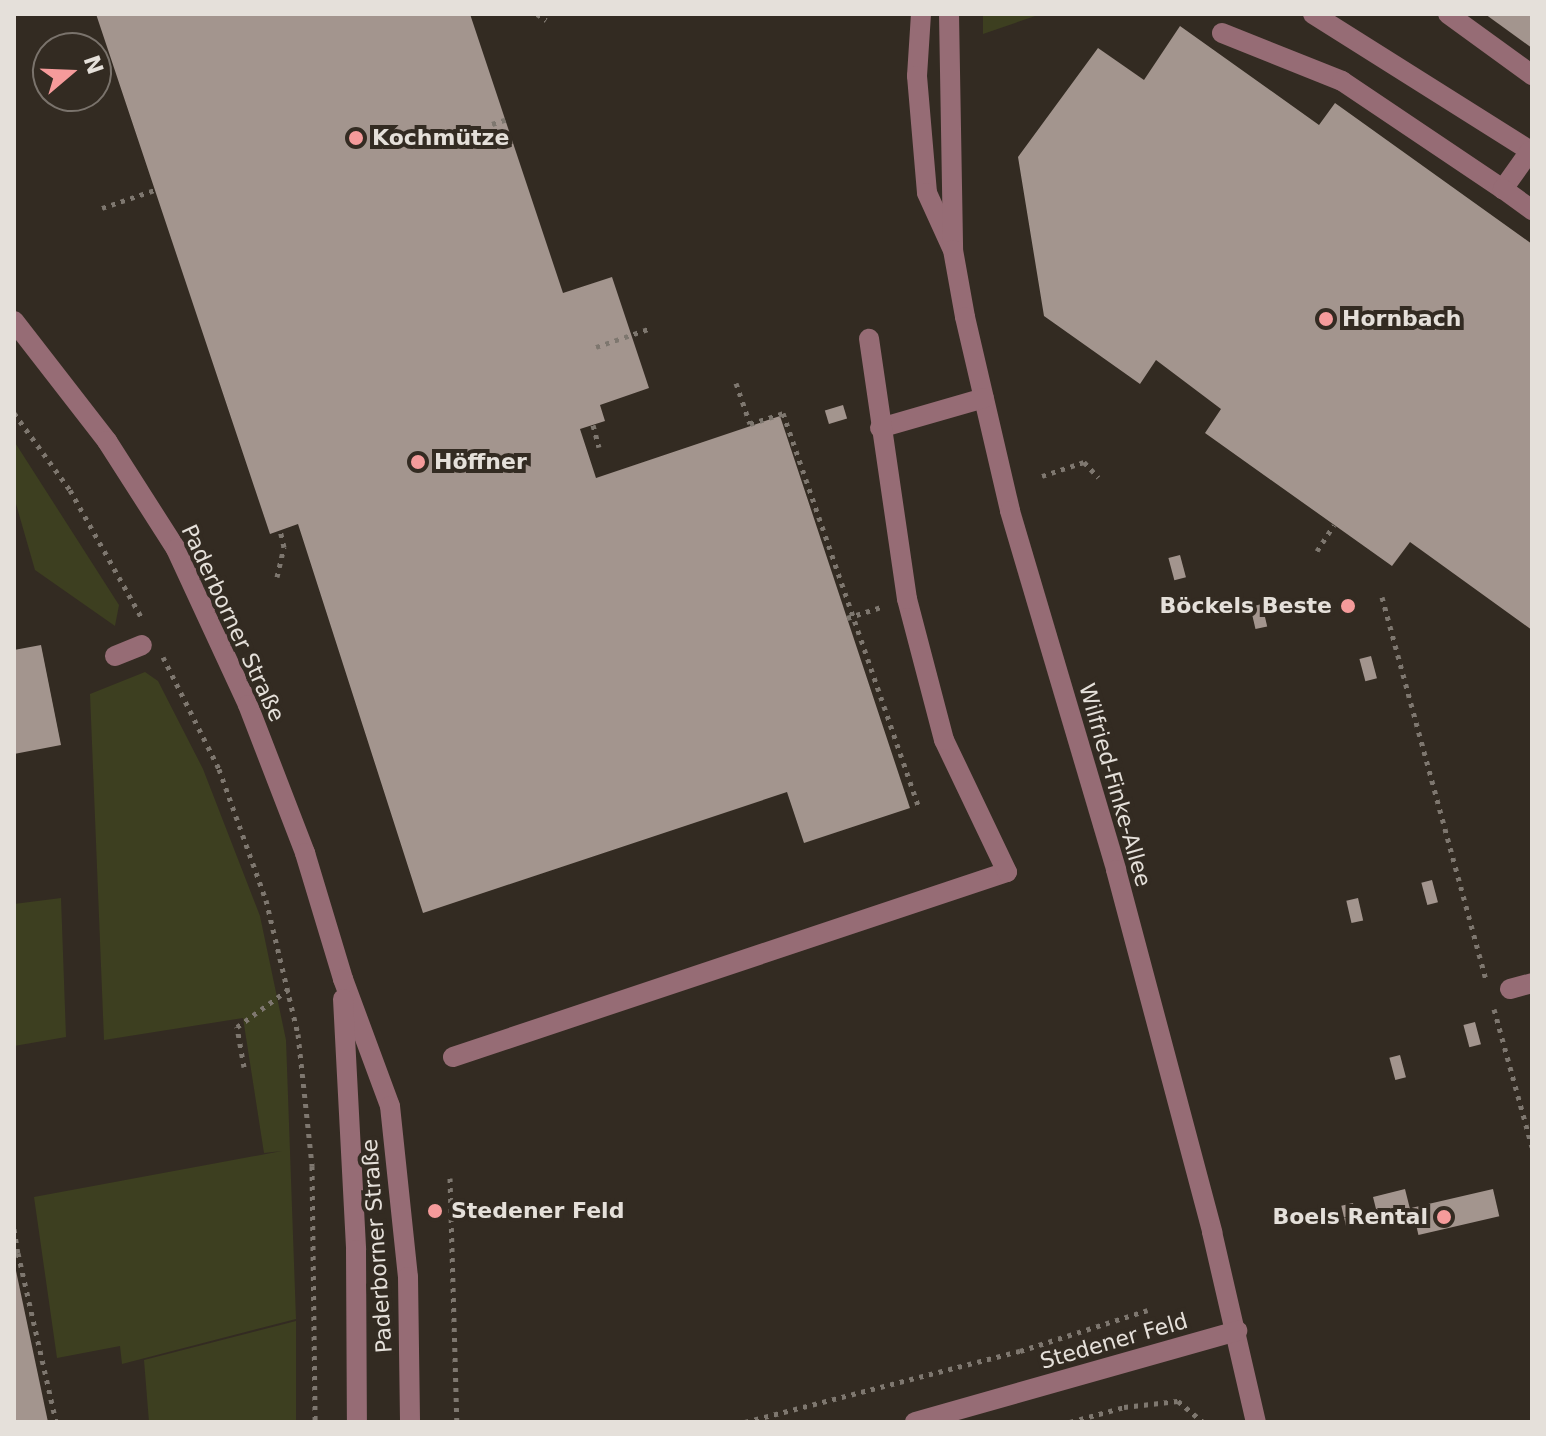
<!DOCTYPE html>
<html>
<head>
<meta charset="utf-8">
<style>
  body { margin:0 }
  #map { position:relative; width:1546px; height:1436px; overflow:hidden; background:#332b22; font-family:"DejaVu Sans",sans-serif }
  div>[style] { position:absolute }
  .green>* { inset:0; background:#3d3f20 }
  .building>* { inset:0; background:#a3958e; transform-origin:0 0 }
  .path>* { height:5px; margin-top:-2.5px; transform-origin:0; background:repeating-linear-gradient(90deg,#7e776f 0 4px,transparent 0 10px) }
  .minor>* { height:20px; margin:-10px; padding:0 10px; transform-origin:10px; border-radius:10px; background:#966c75 }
  .dots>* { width:22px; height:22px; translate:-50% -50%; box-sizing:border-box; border:4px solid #332b22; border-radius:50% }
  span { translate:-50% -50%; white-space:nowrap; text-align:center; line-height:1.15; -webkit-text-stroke:8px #332b22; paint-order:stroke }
  .poi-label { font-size:22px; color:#e5e0da; font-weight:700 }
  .left { translate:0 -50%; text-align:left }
  .right { translate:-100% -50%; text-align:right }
  .street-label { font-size:22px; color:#e5e0da }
  .frame { position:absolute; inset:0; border:16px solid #e5e0da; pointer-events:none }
  .north { position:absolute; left:32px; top:32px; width:80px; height:80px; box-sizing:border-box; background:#332b22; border:2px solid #7a736c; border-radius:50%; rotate:71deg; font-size:22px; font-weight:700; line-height:32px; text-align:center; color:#e5e0da }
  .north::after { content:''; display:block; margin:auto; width:28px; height:36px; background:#f59b9b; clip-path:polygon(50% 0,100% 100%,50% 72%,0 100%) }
</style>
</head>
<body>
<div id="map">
  <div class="green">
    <i style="clip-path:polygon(983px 14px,1041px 14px,983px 34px)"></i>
    <i style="clip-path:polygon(14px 441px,119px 605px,115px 626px,35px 570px,14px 497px)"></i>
    <i style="clip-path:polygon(145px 672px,158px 681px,203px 769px,260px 916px,286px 1040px,296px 1319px,122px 1364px,120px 1346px,57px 1358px,34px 1197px,282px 1151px,264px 1153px,243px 1018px,104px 1040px,90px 694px)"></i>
    <i style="clip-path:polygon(61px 898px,66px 1037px,14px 1046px,14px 904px)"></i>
    <i style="clip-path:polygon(296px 1321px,296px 1422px,149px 1422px,144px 1360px)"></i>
  </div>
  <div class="building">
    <i style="clip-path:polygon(96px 14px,470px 14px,563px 293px,612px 277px,649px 388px,600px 405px,605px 421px,580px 429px,596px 478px,780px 416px,910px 808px,804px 843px,787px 792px,423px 913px,298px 524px,270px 534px)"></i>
    <i style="clip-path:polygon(1485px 14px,1532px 14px,1532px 48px)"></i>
    <i style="clip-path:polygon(1180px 26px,1319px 125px,1335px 103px,1532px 244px,1532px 630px,1410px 542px,1392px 566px,1205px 433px,1221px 409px,1156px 360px,1140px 384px,1044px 316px,1018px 157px,1098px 48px,1144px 80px)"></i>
    <i style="left:843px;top:405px;width:14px;height:19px;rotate:73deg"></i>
    <i style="left:1180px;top:555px;width:23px;height:12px;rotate:75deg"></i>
    <i style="left:1262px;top:604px;width:23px;height:12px;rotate:77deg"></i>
    <i style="clip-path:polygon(41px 645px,61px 745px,14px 754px,14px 650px)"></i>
    <i style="left:1371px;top:656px;width:23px;height:12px;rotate:75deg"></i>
    <i style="left:1432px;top:880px;width:23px;height:11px;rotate:75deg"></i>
    <i style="left:1358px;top:898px;width:23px;height:12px;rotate:77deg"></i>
    <i style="left:1475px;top:1022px;width:23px;height:12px;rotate:75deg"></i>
    <i style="left:1400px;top:1055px;width:23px;height:11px;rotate:75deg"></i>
    <i style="left:1405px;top:1189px;width:25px;height:33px;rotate:76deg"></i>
    <i style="left:1493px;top:1189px;width:28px;height:83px;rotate:77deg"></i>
    <i style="left:1353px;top:1203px;width:23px;height:12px;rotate:77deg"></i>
    <i style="clip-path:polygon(15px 1266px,48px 1422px,14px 1422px)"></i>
  </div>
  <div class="path">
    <i style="left:537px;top:14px;width:11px;rotate:34deg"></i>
    <i style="left:492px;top:124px;width:16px;rotate:-18deg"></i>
    <i style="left:102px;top:208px;width:56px;rotate:-18.8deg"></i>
    <i style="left:596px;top:347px;width:58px;rotate:-19.1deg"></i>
    <i style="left:736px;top:383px;width:43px;rotate:71.1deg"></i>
    <i style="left:750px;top:424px;width:35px;rotate:-18deg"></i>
    <i style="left:783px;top:413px;width:416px;rotate:71deg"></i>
    <i style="left:14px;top:413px;width:95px;rotate:54deg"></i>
    <i style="left:70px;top:490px;width:149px;rotate:60.7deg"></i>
    <i style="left:593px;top:425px;width:23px;rotate:75deg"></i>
    <i style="left:1042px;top:476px;width:44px;rotate:-18.4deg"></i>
    <i style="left:1084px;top:462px;width:21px;rotate:47deg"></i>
    <i style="left:1317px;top:551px;width:31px;rotate:-57deg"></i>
    <i style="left:277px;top:577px;width:31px;rotate:-77deg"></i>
    <i style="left:284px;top:547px;width:17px;rotate:-103deg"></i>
    <i style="left:1382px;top:597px;width:397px;rotate:74.8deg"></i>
    <i style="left:847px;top:618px;width:38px;rotate:-18deg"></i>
    <i style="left:163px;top:657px;width:125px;rotate:63.4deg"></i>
    <i style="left:219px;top:769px;width:139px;rotate:70.3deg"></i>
    <i style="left:266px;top:900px;width:138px;rotate:76.6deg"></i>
    <i style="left:298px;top:1034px;width:133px;rotate:83.9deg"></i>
    <i style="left:312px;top:1166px;width:256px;rotate:89.3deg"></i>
    <i style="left:1494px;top:1009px;width:143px;rotate:74.6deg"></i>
    <i style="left:244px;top:1067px;width:41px;rotate:-99.9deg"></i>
    <i style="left:237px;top:1027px;width:64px;rotate:-36.2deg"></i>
    <i style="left:450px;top:1178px;width:244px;rotate:88.4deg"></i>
    <i style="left:14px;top:1229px;width:24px;rotate:81deg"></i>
    <i style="left:14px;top:1254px;width:4px;rotate:-14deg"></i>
    <i style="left:18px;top:1253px;width:173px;rotate:77.3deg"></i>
    <i style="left:745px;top:1422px;width:284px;rotate:-14.5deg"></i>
    <i style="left:1020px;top:1351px;width:134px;rotate:-17.8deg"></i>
    <i style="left:1070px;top:1422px;width:56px;rotate:-15.5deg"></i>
    <i style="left:1124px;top:1407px;width:54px;rotate:-6.3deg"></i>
    <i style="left:1178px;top:1401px;width:33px;rotate:40deg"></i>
  </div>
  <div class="minor">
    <i style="left:921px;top:14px;width:62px;rotate:93.7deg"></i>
    <i style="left:917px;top:76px;width:117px;rotate:85.1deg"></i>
    <i style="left:927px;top:193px;width:60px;rotate:65.6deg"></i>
    <i style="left:949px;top:14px;width:236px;rotate:89deg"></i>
    <i style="left:953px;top:250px;width:68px;rotate:79.8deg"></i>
    <i style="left:965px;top:317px;width:199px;rotate:76.9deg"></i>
    <i style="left:1010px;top:511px;width:374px;rotate:73.5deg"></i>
    <i style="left:1116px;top:870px;width:375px;rotate:75.1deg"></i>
    <i style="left:1212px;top:1232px;width:195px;rotate:77deg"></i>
    <i style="left:1313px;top:14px;width:259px;rotate:32.2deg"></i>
    <i style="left:1448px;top:14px;width:104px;rotate:36deg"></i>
    <i style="left:1222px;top:33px;width:129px;rotate:21.8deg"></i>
    <i style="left:1342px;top:81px;width:194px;rotate:33.9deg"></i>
    <i style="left:1530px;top:151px;width:47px;rotate:125.4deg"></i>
    <i style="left:1503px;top:189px;width:36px;rotate:36deg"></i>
    <i style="left:14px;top:321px;width:152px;rotate:52.2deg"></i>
    <i style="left:107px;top:441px;width:128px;rotate:57.4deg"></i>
    <i style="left:176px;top:549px;width:172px;rotate:65.2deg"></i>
    <i style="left:248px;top:705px;width:159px;rotate:68.9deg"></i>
    <i style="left:305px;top:853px;width:132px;rotate:73.2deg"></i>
    <i style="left:343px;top:979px;width:135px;rotate:69.7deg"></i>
    <i style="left:390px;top:1106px;width:172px;rotate:84deg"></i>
    <i style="left:408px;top:1277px;width:145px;rotate:89.2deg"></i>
    <i style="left:880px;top:428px;width:108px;rotate:-16.1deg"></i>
    <i style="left:115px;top:656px;width:29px;rotate:-22deg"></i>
    <i style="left:1510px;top:989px;width:23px;rotate:-15deg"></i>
    <i style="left:343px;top:999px;width:251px;rotate:87deg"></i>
    <i style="left:356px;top:1250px;width:172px;rotate:89.7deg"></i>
    <i style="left:453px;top:1057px;width:584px;rotate:-18.47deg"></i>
    <i style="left:1007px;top:872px;width:146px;rotate:-115.5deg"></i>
    <i style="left:944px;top:740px;width:146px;rotate:-104.7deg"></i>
    <i style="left:907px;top:599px;width:263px;rotate:-98.3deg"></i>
    <i style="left:915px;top:1422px;width:335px;rotate:-15.8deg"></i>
  </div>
  <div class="dots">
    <i style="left:356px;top:138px;background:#f59b9b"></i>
    <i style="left:1326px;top:319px;background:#f59b9b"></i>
    <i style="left:418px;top:462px;background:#f59b9b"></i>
    <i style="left:1348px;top:606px;background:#f59b9b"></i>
    <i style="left:435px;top:1211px;background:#f59b9b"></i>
    <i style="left:1444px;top:1217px;background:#f59b9b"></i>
  </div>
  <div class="poi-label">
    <span class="left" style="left:372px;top:138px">Kochmütze</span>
    <span class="left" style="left:1342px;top:319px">Hornbach</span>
    <span class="left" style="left:434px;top:462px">Höffner</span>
    <span class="right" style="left:1332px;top:606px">Böckels Beste</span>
    <span class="left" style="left:451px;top:1211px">Stedener Feld</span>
    <span class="right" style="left:1428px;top:1217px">Boels Rental</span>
  </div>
  <div class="street-label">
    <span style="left:233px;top:623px;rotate:65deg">Paderborner Straße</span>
    <span style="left:1115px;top:785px;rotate:74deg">Wilfried-Finke-Allee</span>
    <span style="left:377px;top:1246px;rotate:-94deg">Paderborner Straße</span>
    <span style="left:1114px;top:1341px;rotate:-16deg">Stedener Feld</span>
  </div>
  <div class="frame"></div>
  <div class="north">N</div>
</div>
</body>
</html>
